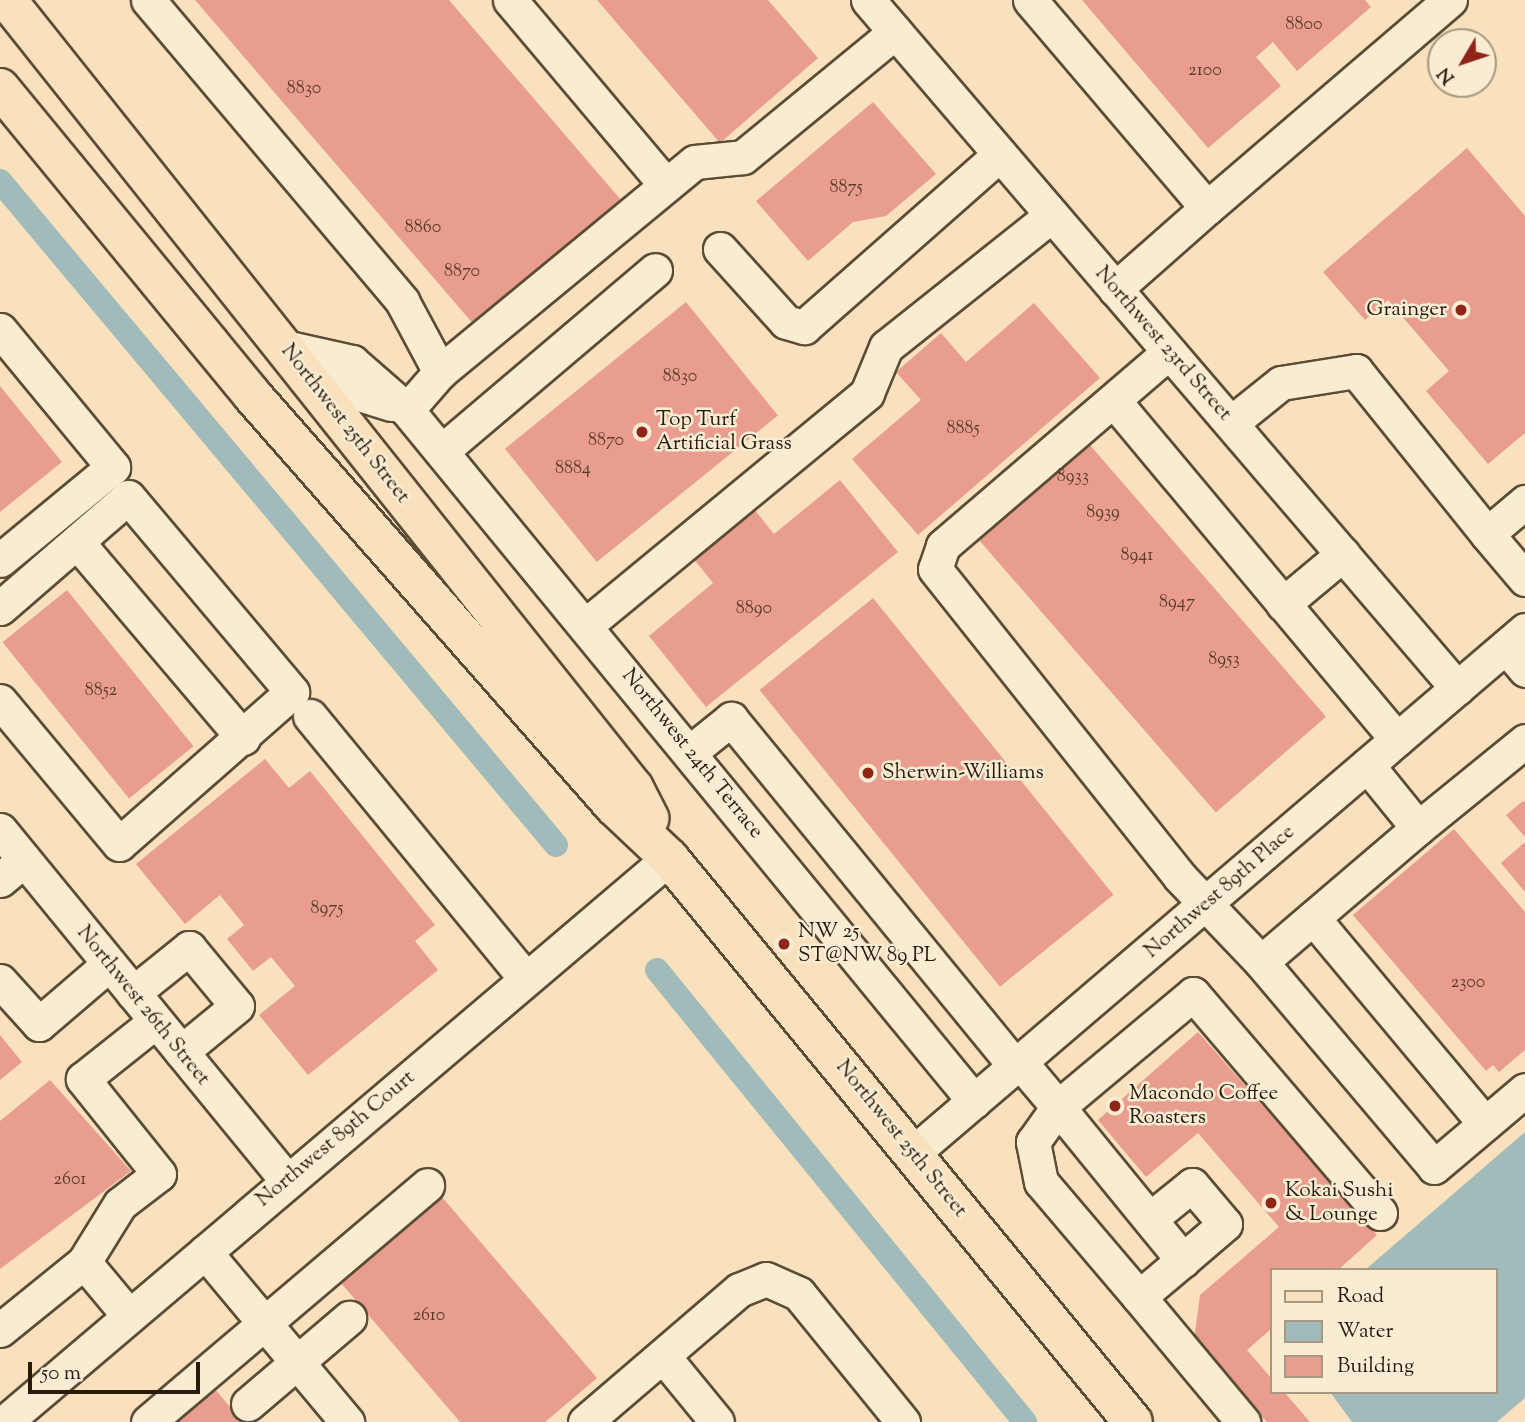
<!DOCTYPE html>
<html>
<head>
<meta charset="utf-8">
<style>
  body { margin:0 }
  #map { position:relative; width:1525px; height:1422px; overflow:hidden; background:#f8e1bc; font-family:"Sorts Mill Goudy",serif }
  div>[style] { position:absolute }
  .water>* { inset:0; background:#a1bbba }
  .canal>* { height:24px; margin:-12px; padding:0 12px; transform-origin:12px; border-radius:12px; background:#a1bbba }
  .building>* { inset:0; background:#e89d8e; transform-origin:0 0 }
  .roads { filter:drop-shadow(2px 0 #5b4c36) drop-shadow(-2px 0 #5b4c36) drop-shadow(0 2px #5b4c36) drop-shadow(0 -2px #5b4c36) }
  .minor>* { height:33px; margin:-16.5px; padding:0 16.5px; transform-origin:16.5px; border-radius:16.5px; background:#faecd3 }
  .major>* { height:38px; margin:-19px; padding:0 19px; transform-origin:19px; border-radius:19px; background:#f8e1bc }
  .dots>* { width:19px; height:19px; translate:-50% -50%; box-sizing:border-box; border:4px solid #faecd3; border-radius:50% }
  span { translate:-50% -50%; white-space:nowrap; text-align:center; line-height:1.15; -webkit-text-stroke:5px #faecd3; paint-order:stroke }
  .number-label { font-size:18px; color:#573c2a }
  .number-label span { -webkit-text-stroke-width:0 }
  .poi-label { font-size:21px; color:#271b09 }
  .right { translate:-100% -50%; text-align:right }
  .left { translate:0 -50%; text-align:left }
  .street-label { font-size:21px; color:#271b09 }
  .legend { position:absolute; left:1270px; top:1268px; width:228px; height:126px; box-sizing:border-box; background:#faecd3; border:2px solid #a69882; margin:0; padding:9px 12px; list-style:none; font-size:21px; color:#271b09 }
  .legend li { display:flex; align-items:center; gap:14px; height:35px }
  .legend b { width:35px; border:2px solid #a69882 }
  .north { position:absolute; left:1427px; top:28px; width:70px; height:70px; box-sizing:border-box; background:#faecd3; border:2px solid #a69882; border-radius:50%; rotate:231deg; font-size:19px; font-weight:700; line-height:28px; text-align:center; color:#271b09 }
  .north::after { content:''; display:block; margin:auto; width:24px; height:32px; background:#8f2418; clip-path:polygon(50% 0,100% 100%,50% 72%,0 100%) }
  .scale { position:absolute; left:28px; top:1362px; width:172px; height:32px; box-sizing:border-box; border:4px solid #271b09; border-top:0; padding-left:9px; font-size:21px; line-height:24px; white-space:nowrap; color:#271b09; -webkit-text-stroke:5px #faecd3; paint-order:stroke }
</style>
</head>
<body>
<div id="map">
  <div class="water">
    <i style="clip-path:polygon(1525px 1132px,1525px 1398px,1497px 1422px,1352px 1422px,1330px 1392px,1495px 1392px,1495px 1270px,1365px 1270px)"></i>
  </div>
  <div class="canal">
    <i style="left:0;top:181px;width:866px;rotate:50.06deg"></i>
    <i style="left:657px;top:970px;width:583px;rotate:50.85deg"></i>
  </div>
  <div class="building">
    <i style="clip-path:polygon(195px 0,449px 0,621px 200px,475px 326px)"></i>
    <i style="clip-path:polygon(597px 0,768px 0,818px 58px,720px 143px)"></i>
    <i style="clip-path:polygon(1082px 0,1365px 0,1371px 7px,1297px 71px,1273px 42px,1256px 57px,1281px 86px,1208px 148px)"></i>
    <i style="clip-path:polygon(873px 102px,936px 174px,886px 216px,853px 222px,808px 261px,756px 201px)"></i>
    <i style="clip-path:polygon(1467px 148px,1525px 216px,1525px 433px,1488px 464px,1426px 391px,1449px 371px,1388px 300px,1365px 320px,1323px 272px)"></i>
    <i style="left:686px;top:302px;width:146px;height:233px;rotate:51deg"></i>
    <i style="clip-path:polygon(1034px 303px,1100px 378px,918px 535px,852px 459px,921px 400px,896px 372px,941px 333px,966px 362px)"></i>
    <i style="clip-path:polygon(0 386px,62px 462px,0 512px)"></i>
    <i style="left:1082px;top:436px;width:372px;height:146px;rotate:49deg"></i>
    <i style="clip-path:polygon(840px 480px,898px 552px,706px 707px,649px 636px,713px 583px,693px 558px,754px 509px,774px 534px)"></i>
    <i style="left:67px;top:590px;width:201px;height:83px;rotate:51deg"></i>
    <i style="left:873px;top:598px;width:382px;height:146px;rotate:51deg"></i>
    <i style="clip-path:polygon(265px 759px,289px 788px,310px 771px,435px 925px,415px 941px,438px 970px,308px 1075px,259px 1015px,295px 986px,271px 957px,253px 971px,227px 939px,244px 925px,220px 895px,185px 924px,136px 864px)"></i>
    <i style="clip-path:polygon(1523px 801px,1525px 803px,1525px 837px,1506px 815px)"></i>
    <i style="clip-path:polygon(1454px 829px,1525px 912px,1525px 1050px,1499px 1072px,1493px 1065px,1486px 1071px,1353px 915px)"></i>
    <i style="clip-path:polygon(1525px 842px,1525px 892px,1501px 863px)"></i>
    <i style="clip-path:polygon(1198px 1032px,1377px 1235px,1338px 1270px,1271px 1270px,1271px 1329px,1247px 1350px,1271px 1378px,1271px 1392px,1284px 1392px,1310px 1422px,1267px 1422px,1194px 1340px,1200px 1295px,1279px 1227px,1198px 1133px,1146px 1177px,1098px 1120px)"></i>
    <i style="clip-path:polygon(0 1035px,22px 1062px,0 1080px)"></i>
    <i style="clip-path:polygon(50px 1080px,131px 1171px,0 1269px,0 1121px)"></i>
    <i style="clip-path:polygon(442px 1197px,597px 1378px,545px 1422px,460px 1422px,341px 1283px)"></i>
    <i style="clip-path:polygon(214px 1388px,243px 1422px,175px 1422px)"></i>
  </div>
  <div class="roads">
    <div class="minor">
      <i style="left:148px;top:0;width:394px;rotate:49.8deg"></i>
      <i style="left:402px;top:301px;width:81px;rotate:61.8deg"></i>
      <i style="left:510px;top:0;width:242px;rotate:49.9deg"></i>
      <i style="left:868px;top:0;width:906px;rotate:49.43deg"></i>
      <i style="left:1030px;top:0;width:273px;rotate:49.6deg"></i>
      <i style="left:1207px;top:208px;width:320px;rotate:-40.6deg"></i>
      <i style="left:720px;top:249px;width:98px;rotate:47.9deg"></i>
      <i style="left:786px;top:322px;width:19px;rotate:16deg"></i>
      <i style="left:804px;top:327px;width:261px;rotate:-41.4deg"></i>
      <i style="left:1115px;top:289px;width:123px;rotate:-41.4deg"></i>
      <i style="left:0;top:330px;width:178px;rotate:50.5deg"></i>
      <i style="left:113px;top:467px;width:146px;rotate:140.5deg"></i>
      <i style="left:285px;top:347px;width:69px;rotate:12.6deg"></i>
      <i style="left:352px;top:362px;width:73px;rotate:41.1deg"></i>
      <i style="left:407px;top:410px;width:894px;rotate:50.63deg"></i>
      <i style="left:1169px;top:352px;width:298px;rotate:139.4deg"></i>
      <i style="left:943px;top:546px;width:24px;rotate:109deg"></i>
      <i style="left:935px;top:569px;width:394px;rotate:51.5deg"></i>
      <i style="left:1180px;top:877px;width:117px;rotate:46.4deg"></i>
      <i style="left:311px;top:379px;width:84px;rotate:17.4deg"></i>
      <i style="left:1114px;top:401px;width:441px;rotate:50.1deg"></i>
      <i style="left:407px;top:410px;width:50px;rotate:-49deg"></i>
      <i style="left:440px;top:372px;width:330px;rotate:-39.5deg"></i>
      <i style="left:695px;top:162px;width:48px;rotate:-5.9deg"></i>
      <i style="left:743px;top:157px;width:197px;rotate:-39.4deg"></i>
      <i style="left:1231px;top:423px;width:64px;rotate:-38.7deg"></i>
      <i style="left:1281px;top:383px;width:76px;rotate:-9.1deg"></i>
      <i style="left:1356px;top:371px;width:209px;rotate:51.2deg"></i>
      <i style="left:1487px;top:534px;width:50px;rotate:-40.1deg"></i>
      <i style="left:443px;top:450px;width:278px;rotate:-40.3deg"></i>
      <i style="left:1487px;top:534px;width:59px;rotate:49.8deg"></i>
      <i style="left:77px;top:542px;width:257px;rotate:49.7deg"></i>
      <i style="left:1283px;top:604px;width:78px;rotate:-39.8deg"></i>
      <i style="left:0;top:608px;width:169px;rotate:-40.9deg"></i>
      <i style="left:128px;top:497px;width:255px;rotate:49.9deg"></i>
      <i style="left:292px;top:692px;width:230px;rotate:138.7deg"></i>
      <i style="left:119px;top:844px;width:186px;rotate:-129.8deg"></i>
      <i style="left:586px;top:625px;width:364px;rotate:-39.5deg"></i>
      <i style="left:867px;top:393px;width:50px;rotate:-67.6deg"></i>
      <i style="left:886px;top:347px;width:212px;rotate:-38.5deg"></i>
      <i style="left:1506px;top:647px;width:30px;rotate:50deg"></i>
      <i style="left:310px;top:716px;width:339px;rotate:50.6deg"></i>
      <i style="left:690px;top:752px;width:53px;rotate:-38.8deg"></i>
      <i style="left:731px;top:719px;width:448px;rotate:50.7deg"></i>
      <i style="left:1367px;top:765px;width:81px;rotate:51deg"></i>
      <i style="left:1418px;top:828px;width:138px;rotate:-39.1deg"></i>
      <i style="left:1418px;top:828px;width:206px;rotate:139.5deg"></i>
      <i style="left:1261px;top:962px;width:268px;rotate:49.8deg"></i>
      <i style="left:1434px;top:1167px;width:119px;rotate:-40.2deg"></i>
      <i style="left:0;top:830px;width:453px;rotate:50.7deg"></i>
      <i style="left:0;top:880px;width:31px;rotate:-40deg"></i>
      <i style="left:1313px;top:918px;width:268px;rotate:50.1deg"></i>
      <i style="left:0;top:981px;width:58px;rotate:47.8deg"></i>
      <i style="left:39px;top:1024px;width:92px;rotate:-40.6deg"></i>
      <i style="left:133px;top:993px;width:72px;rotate:-38.8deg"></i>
      <i style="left:189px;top:948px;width:75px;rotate:50.4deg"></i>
      <i style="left:237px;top:1006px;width:72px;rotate:140.6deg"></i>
      <i style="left:1020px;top:1062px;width:59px;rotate:49.8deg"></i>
      <i style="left:1058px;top:1107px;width:198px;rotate:50.8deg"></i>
      <i style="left:1183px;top:1260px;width:57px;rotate:139.9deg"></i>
      <i style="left:1139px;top:1297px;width:151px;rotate:-130.4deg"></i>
      <i style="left:1041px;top:1182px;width:41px;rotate:-101.3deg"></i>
      <i style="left:1033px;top:1142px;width:43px;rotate:-54.5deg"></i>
      <i style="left:1058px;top:1107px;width:176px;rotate:-39.9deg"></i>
      <i style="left:1193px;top:994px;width:288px;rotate:49.5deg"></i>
      <i style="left:913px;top:1153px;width:805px;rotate:-40.52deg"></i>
      <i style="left:1150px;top:1219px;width:54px;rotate:-39deg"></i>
      <i style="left:1192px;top:1185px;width:51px;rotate:49.8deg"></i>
      <i style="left:1225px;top:1224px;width:55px;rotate:139.4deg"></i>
      <i style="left:205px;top:1252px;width:222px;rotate:50.1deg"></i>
      <i style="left:84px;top:1262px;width:70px;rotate:50.2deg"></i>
      <i style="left:1139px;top:1297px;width:163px;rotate:50.2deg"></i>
      <i style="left:0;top:1330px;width:108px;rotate:-39deg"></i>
      <i style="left:84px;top:1262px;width:68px;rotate:-58.2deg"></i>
      <i style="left:120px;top:1204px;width:49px;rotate:-37.6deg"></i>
      <i style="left:159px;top:1174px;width:122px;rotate:-128.7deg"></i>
      <i style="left:83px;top:1079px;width:93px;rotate:-38.5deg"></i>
      <i style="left:663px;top:1356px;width:85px;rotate:50.7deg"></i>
      <i style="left:248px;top:1404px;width:133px;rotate:-40.4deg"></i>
      <i style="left:5px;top:1422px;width:871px;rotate:-40.34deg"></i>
      <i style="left:148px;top:1422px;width:366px;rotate:-40.3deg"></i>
      <i style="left:585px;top:1422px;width:203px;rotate:-40.6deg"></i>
      <i style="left:739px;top:1290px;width:29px;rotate:-22deg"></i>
      <i style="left:766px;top:1279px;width:36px;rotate:24deg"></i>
      <i style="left:799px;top:1294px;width:165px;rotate:50.9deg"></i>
    </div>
    <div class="major">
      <i style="left:7px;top:0;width:1007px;rotate:51.49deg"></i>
      <i style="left:634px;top:788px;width:34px;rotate:63deg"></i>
      <i style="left:0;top:88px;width:397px;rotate:50.6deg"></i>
      <i style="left:252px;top:395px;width:548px;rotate:48.63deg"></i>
      <i style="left:614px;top:806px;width:76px;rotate:43.4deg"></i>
      <i style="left:669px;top:858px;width:730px;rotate:50.56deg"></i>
    </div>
  </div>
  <div class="dots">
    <i style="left:1461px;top:310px;background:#8f2418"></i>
    <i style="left:642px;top:432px;background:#8f2418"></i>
    <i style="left:868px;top:773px;background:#8f2418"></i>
    <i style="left:784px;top:944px;background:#8f2418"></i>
    <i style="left:1115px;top:1106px;background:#8f2418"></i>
    <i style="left:1271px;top:1203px;background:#8f2418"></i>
  </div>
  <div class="number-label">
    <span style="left:1304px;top:25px">8800</span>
    <span style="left:1205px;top:71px">2100</span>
    <span style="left:304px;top:89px">8830</span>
    <span style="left:846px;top:188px">8875</span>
    <span style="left:423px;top:228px">8860</span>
    <span style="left:462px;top:272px">8870</span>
    <span style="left:680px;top:377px">8830</span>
    <span style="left:963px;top:429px">8885</span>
    <span style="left:606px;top:441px">8870</span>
    <span style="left:573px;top:469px">8884</span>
    <span style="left:1073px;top:477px">8933</span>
    <span style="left:1103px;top:513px">8939</span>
    <span style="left:1137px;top:556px">8941</span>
    <span style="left:1177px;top:603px">8947</span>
    <span style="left:754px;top:609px">8890</span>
    <span style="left:1224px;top:660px">8953</span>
    <span style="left:101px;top:691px">8852</span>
    <span style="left:327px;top:909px">8975</span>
    <span style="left:1468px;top:983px">2300</span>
    <span style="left:70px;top:1180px">2601</span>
    <span style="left:429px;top:1316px">2610</span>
  </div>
  <div class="poi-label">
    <span class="right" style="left:1447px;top:310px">Grainger</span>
    <span class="left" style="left:656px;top:432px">Top Turf<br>Artificial Grass</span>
    <span class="left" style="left:882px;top:773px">Sherwin-Williams</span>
    <span class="left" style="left:798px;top:944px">NW 25<br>ST@NW 89 PL</span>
    <span class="left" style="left:1129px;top:1106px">Macondo Coffee<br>Roasters</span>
    <span class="left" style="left:1285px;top:1203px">Kokai Sushi<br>&amp; Lounge</span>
  </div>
  <div class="street-label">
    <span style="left:1163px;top:344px;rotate:49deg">Northwest 23rd Street</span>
    <span style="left:345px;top:424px;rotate:52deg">Northwest 25th Street</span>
    <span style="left:692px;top:754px;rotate:51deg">Northwest 24th Terrace</span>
    <span style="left:1220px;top:892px;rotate:-41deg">Northwest 89th Place</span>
    <span style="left:143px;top:1006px;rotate:51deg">Northwest 26th Street</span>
    <span style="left:336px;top:1139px;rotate:-40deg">Northwest 89th Court</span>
    <span style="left:901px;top:1139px;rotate:51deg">Northwest 25th Street</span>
  </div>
  <ul class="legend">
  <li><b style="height:9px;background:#f8e1bc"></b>Road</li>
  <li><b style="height:19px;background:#a1bbba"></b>Water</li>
  <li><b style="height:19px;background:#e89d8e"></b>Building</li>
  </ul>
  <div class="north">N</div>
  <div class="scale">50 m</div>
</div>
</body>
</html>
